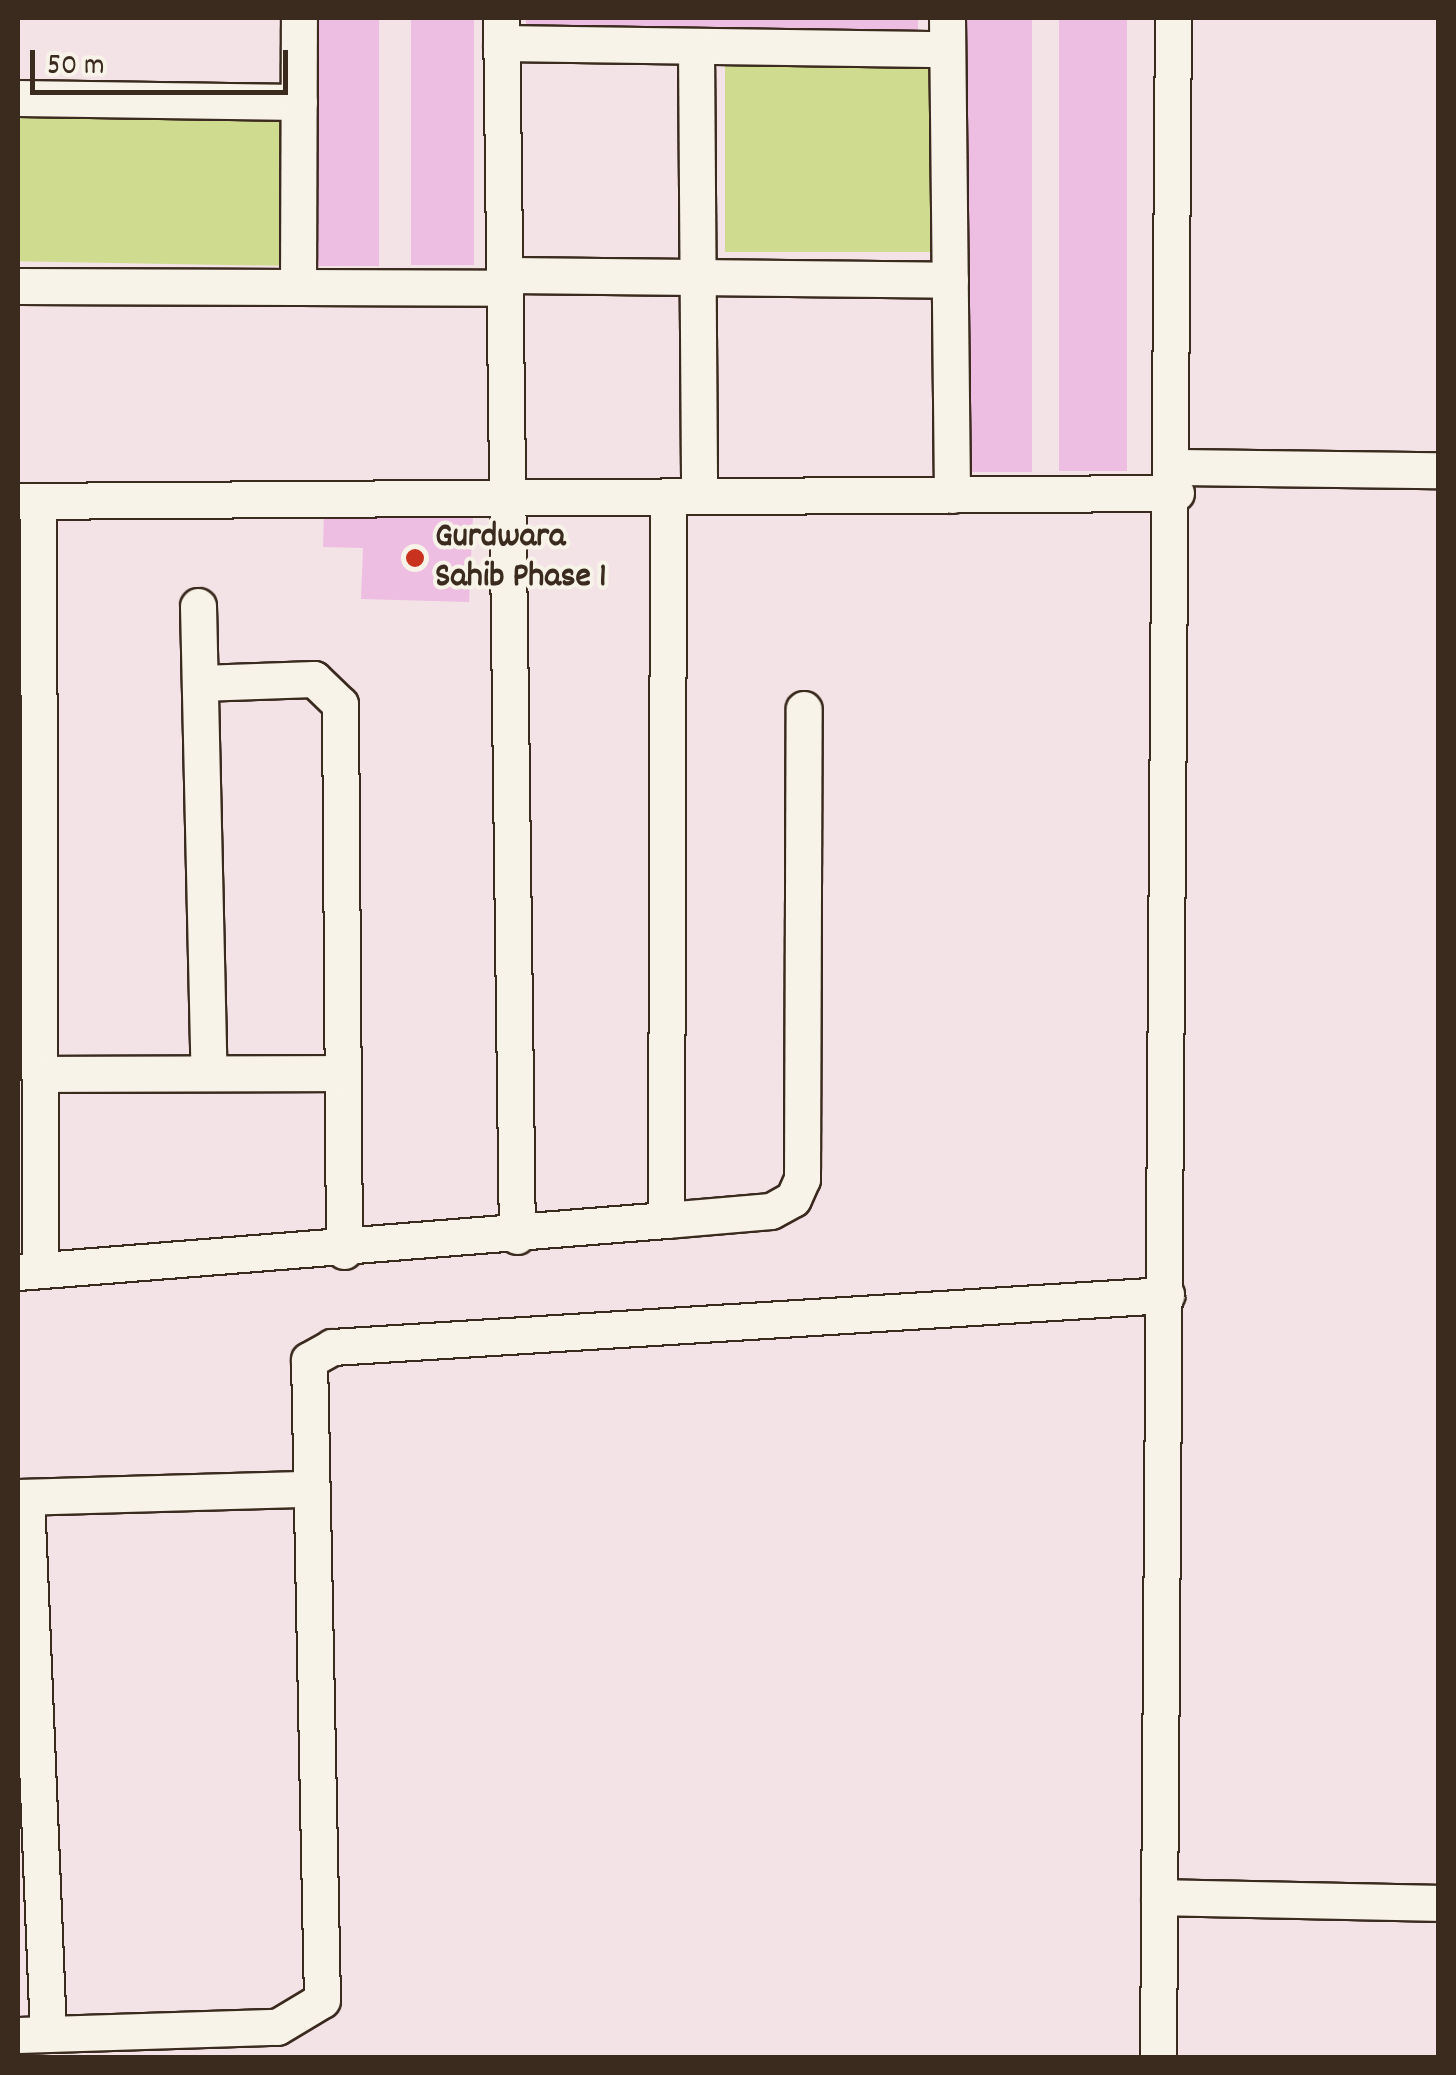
<!DOCTYPE html>
<html>
<head>
<meta charset="utf-8">
<style>
  body { margin:0 }
  #map { position:relative; width:1456px; height:2075px; overflow:hidden; background:#f4e3e6; font-family:Dekko,sans-serif }
  div>[style] { position:absolute }
  .green>* { inset:0; background:#cfdc8f; transform-origin:0 0 }
  .building>* { inset:0; background:#edbee1; transform-origin:0 0 }
  .roads { filter:drop-shadow(2px 0 #3b2a1e) drop-shadow(-2px 0 #3b2a1e) drop-shadow(0 2px #3b2a1e) drop-shadow(0 -2px #3b2a1e) }
  .minor>* { height:35px; margin:-17.5px; padding:0 17.5px; transform-origin:17.5px; border-radius:17.5px; background:#f7f3e8 }
  .dots>* { width:28px; height:28px; translate:-50% -50%; box-sizing:border-box; border:5px solid #f7f3e8; border-radius:50% }
  span { translate:-50% -50%; white-space:nowrap; text-align:center; line-height:1.15; -webkit-text-stroke:8px #f7f3e8; paint-order:stroke }
  .poi-label { font-size:35px; color:#3b2a1e; font-weight:700 }
  .left { translate:0 -50%; text-align:left }
  .frame { position:absolute; inset:0; border:20px solid #3b2a1e; pointer-events:none }
  .scale { position:absolute; left:30px; top:50px; width:258px; height:45px; box-sizing:border-box; border:5px solid #3b2a1e; border-top:0; padding-left:12px; font-size:30px; line-height:35px; white-space:nowrap; color:#3b2a1e; -webkit-text-stroke:8px #f7f3e8; paint-order:stroke }
</style>
</head>
<body>
<div id="map">
  <div class="green">
    <i style="left:725px;top:66px;width:209px;height:186px"></i>
    <i style="left:292px;top:112px;width:154px;height:274px;rotate:91deg"></i>
  </div>
  <div class="building">
    <i style="left:316px;top:18px;width:63px;height:248px"></i>
    <i style="left:411px;top:18px;width:63px;height:247px"></i>
    <i style="left:526px;top:18px;width:392px;height:15px"></i>
    <i style="left:964px;top:18px;width:68px;height:454px"></i>
    <i style="left:1059px;top:18px;width:68px;height:453px"></i>
    <i style="clip-path:polygon(324px 512px,473px 516px,469px 602px,361px 599px,363px 548px,323px 547px)"></i>
  </div>
  <div class="roads">
    <div class="minor">
      <i style="left:501px;top:18px;width:1218px;rotate:89.25deg"></i>
      <i style="left:947px;top:18px;width:477px;rotate:89.4deg"></i>
      <i style="left:501px;top:43px;width:446px;rotate:0.8deg"></i>
      <i style="left:696px;top:46px;width:450px;rotate:89.6deg"></i>
      <i style="left:18px;top:98px;width:281px;rotate:0.8deg"></i>
      <i style="left:505px;top:275px;width:445px;rotate:0.6deg"></i>
      <i style="left:18px;top:286px;width:488px;rotate:0.2deg"></i>
      <i style="left:298px;top:287px;width:269px;rotate:-89.8deg"></i>
      <i style="left:1176px;top:467px;width:262px;rotate:0.7deg"></i>
      <i style="left:18px;top:501px;width:1158px;rotate:-0.4deg"></i>
      <i style="left:38px;top:501px;width:769px;rotate:89.85deg"></i>
      <i style="left:198px;top:606px;width:467px;rotate:88.7deg"></i>
      <i style="left:200px;top:683px;width:114px;rotate:-2deg"></i>
      <i style="left:314px;top:679px;width:36px;rotate:44deg"></i>
      <i style="left:340px;top:704px;width:547px;rotate:89.58deg"></i>
      <i style="left:40px;top:1074px;width:302px;rotate:-0.2deg"></i>
      <i style="left:666px;top:1220px;width:105px;rotate:-4.9deg"></i>
      <i style="left:771px;top:1211px;width:25px;rotate:-29deg"></i>
      <i style="left:793px;top:1199px;width:22px;rotate:-66deg"></i>
      <i style="left:802px;top:1179px;width:470px;rotate:-89.8deg"></i>
      <i style="left:18px;top:1272px;width:650px;rotate:-4.59deg"></i>
      <i style="left:666px;top:1220px;width:721px;rotate:-89.84deg"></i>
      <i style="left:18px;top:1497px;width:292px;rotate:-1.6deg"></i>
      <i style="left:26px;top:1497px;width:537px;rotate:87.65deg"></i>
      <i style="left:1159px;top:1897px;width:279px;rotate:1.2deg"></i>
      <i style="left:18px;top:2035px;width:259px;rotate:-1.8deg"></i>
      <i style="left:277px;top:2027px;width:52px;rotate:-31deg"></i>
      <i style="left:322px;top:2000px;width:640px;rotate:-91.16deg"></i>
      <i style="left:309px;top:1360px;width:26px;rotate:-29deg"></i>
      <i style="left:332px;top:1347px;width:836px;rotate:-3.57deg"></i>
      <i style="left:1158px;top:2058px;width:2040px;rotate:-89.58deg"></i>
    </div>
  </div>
  <div class="dots">
    <i style="left:415px;top:558px;background:#c8321e"></i>
  </div>
  <div class="poi-label">
    <span class="left" style="left:435px;top:558px">Gurdwara<br>Sahib Phase 1</span>
  </div>
  <div class="frame"></div>
  <div class="scale">50 m</div>
</div>
</body>
</html>
